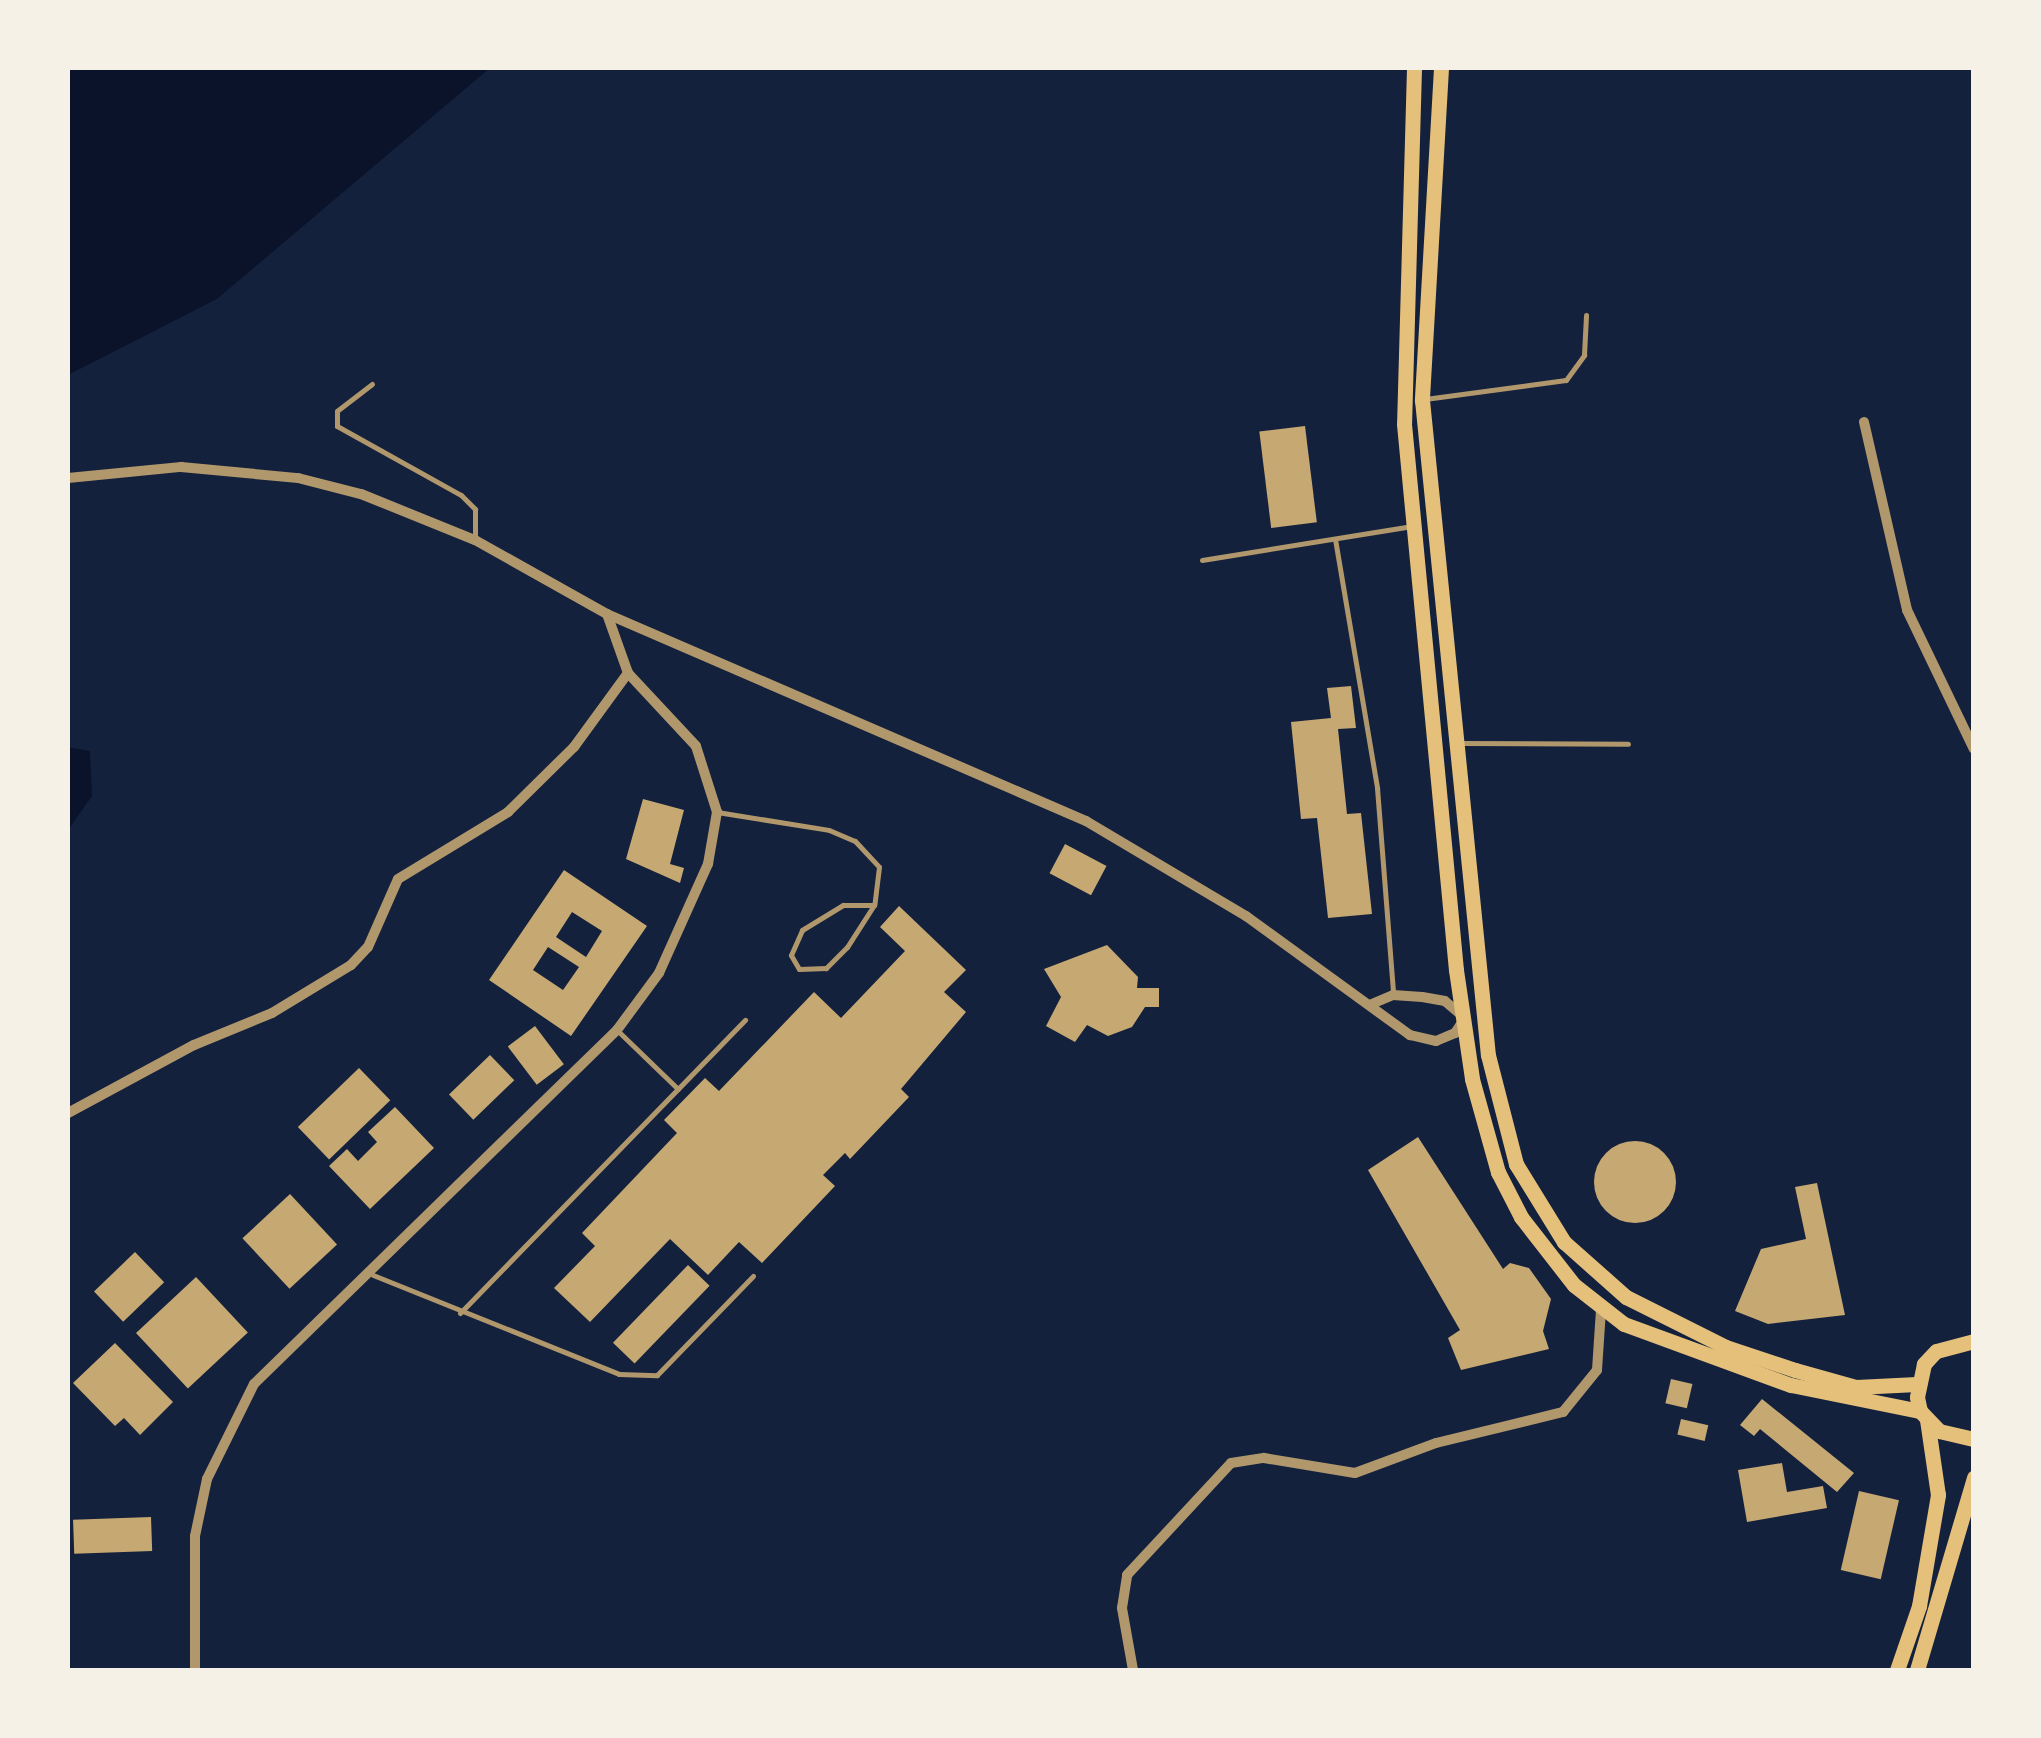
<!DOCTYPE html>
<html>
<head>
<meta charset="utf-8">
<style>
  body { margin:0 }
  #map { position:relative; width:2041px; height:1738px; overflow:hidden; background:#14213d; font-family:"IBM Plex Sans",sans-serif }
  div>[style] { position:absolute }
  .water>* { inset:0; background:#0b132b }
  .building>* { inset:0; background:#c6a872; transform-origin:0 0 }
  .round { border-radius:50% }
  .service>* { height:5px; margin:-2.5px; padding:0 2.5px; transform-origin:2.5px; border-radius:2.5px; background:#b1986c }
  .minor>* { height:10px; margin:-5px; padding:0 5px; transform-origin:5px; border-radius:5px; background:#b1986c }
  .primary>* { height:15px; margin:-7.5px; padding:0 7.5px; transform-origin:7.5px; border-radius:7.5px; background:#e5c07b }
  span { translate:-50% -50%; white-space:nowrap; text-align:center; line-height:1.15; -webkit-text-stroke:10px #f6f1e7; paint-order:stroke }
  .frame { position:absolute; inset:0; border:70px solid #f6f1e7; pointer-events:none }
</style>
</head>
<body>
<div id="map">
  <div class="water">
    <i style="clip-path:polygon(68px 68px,490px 68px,217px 299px,68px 375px)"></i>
    <i style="clip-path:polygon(68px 747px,90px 751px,92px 796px,68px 830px)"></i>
  </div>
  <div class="building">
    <i style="left:1305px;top:426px;width:97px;height:46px;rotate:83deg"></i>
    <i style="clip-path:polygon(1351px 686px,1356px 728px,1338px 729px,1347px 814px,1361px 813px,1372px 914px,1328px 918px,1317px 818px,1301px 819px,1291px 722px,1331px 718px,1327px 688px)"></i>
    <i style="clip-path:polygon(643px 799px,684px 810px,670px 864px,684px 868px,680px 883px,626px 859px)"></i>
    <i style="left:1065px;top:844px;width:47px;height:33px;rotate:28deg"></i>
    <i style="clip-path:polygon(evenodd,564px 870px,647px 926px,571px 1036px,489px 980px,564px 870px,572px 912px,602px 931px,586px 957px,556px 937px,572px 912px,564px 870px,548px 947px,579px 967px,563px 990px,533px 970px,548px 947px)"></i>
    <i style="clip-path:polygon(899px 906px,966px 970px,944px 992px,966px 1012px,901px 1089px,909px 1097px,850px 1159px,845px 1153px,823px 1175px,835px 1186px,762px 1263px,739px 1242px,708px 1275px,670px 1239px,590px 1322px,554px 1288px,595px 1246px,582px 1233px,677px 1133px,664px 1120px,705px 1078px,719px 1091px,814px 992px,841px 1018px,905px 951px,880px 927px)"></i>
    <i style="clip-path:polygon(1107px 945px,1138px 977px,1137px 988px,1159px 988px,1159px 1007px,1145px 1007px,1132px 1027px,1108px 1036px,1087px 1025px,1075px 1042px,1046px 1026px,1061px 997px,1044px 969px)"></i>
    <i style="left:535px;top:1026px;width:48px;height:34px;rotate:53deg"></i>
    <i style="left:490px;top:1055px;width:35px;height:57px;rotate:46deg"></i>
    <i style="left:359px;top:1068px;width:45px;height:85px;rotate:46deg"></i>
    <i style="clip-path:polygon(395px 1107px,434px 1148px,370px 1209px,329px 1166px,347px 1149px,358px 1161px,377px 1142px,368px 1132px)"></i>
    <i style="clip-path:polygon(1418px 1137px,1503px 1269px,1510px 1263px,1529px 1268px,1551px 1299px,1543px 1331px,1549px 1349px,1461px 1370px,1448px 1338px,1460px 1330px,1368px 1170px)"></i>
    <i class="round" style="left:1594px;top:1141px;width:82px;height:82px"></i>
    <i style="clip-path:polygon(1817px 1183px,1845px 1315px,1768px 1324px,1735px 1311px,1761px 1249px,1806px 1239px,1795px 1187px)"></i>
    <i style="left:290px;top:1194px;width:69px;height:65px;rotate:47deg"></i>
    <i style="left:135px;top:1252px;width:42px;height:57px;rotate:46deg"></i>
    <i style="left:688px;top:1265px;width:30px;height:108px;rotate:44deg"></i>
    <i style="left:196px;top:1277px;width:76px;height:82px;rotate:47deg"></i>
    <i style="clip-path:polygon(115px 1343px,173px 1402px,140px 1435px,124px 1418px,115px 1426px,73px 1383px)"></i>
    <i style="left:1671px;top:1379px;width:22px;height:25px;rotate:13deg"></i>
    <i style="clip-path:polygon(1762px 1399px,1854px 1473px,1837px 1492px,1760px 1429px,1754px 1436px,1740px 1425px)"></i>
    <i style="left:1681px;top:1419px;width:28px;height:16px;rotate:13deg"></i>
    <i style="clip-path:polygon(1782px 1463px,1787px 1492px,1823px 1486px,1827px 1508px,1747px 1522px,1738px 1470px)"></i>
    <i style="left:1859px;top:1491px;width:41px;height:81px;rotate:13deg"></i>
    <i style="left:151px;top:1517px;width:34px;height:78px;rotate:88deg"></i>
  </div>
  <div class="service">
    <i style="left:372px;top:384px;width:44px;rotate:142.4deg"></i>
    <i style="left:337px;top:411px;width:15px;rotate:90deg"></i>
    <i style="left:337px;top:426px;width:142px;rotate:29.1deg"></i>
    <i style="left:461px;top:495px;width:20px;rotate:45deg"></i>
    <i style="left:475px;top:509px;width:28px;rotate:90deg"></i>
    <i style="left:1425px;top:399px;width:142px;rotate:-7.7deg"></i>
    <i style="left:1566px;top:380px;width:31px;rotate:-54deg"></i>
    <i style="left:1584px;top:355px;width:40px;rotate:-87.1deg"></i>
    <i style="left:1335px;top:539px;width:253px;rotate:80.4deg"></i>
    <i style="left:1377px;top:788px;width:205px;rotate:85.5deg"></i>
    <i style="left:1202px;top:560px;width:213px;rotate:-9.2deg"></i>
    <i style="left:1461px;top:743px;width:167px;rotate:0.3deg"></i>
    <i style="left:717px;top:812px;width:113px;rotate:9.1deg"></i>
    <i style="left:829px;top:830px;width:28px;rotate:23deg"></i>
    <i style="left:855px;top:841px;width:35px;rotate:47deg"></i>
    <i style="left:879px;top:867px;width:38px;rotate:97deg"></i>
    <i style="left:874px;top:905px;width:50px;rotate:122.7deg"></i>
    <i style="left:847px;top:947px;width:30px;rotate:135deg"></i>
    <i style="left:826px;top:968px;width:27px;rotate:178deg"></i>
    <i style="left:799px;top:969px;width:16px;rotate:-120deg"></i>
    <i style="left:791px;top:955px;width:27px;rotate:-66deg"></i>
    <i style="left:802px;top:930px;width:48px;rotate:-31.4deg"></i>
    <i style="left:843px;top:905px;width:31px"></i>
    <i style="left:619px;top:1032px;width:82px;rotate:44deg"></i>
    <i style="left:373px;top:1275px;width:265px;rotate:21.9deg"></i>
    <i style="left:619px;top:1374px;width:38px;rotate:2deg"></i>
    <i style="left:657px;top:1375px;width:138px;rotate:-45.9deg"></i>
    <i style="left:460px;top:1313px;width:409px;rotate:-45.8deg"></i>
  </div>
  <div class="minor">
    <i style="left:1864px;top:422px;width:193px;rotate:77.1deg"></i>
    <i style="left:1907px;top:610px;width:154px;rotate:64.3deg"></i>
    <i style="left:68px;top:478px;width:114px;rotate:-5.6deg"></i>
    <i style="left:181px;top:467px;width:118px;rotate:5.4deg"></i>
    <i style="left:298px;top:478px;width:65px;rotate:14.3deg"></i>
    <i style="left:361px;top:494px;width:123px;rotate:22deg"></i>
    <i style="left:475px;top:540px;width:151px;rotate:29.3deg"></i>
    <i style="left:607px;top:614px;width:522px;rotate:23.37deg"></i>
    <i style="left:1086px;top:821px;width:186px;rotate:30.7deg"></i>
    <i style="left:1246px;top:916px;width:203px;rotate:36deg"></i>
    <i style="left:1410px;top:1035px;width:27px;rotate:13deg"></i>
    <i style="left:1436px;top:1041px;width:21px;rotate:-23deg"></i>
    <i style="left:1455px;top:1033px;width:18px;rotate:-56deg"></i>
    <i style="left:1465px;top:1018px;width:26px;rotate:-140deg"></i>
    <i style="left:1445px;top:1001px;width:23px;rotate:-170deg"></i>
    <i style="left:1422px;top:997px;width:29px;rotate:-176deg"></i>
    <i style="left:1393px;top:995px;width:23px;rotate:157deg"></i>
    <i style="left:68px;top:1113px;width:143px;rotate:-28.4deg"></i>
    <i style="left:194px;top:1045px;width:84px;rotate:-22.3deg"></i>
    <i style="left:272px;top:1013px;width:92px;rotate:-31.3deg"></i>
    <i style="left:351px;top:965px;width:25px;rotate:-47deg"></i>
    <i style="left:368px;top:947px;width:74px;rotate:-66.2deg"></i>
    <i style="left:398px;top:879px;width:129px;rotate:-31.3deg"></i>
    <i style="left:508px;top:812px;width:93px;rotate:-44.6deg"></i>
    <i style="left:574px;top:747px;width:92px;rotate:-53.9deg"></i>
    <i style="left:195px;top:1670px;width:134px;rotate:-90deg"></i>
    <i style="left:195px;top:1536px;width:58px;rotate:-78.1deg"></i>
    <i style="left:207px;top:1479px;width:106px;rotate:-63.7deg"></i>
    <i style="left:254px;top:1384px;width:507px;rotate:-44.28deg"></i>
    <i style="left:617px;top:1030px;width:71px;rotate:-53.6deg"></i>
    <i style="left:659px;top:973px;width:120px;rotate:-65.8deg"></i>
    <i style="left:708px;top:864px;width:53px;rotate:-80.2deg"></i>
    <i style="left:717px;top:812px;width:69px;rotate:-107.7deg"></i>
    <i style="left:696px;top:746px;width:100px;rotate:-133deg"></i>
    <i style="left:628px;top:673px;width:63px;rotate:-109.6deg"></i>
    <i style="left:1133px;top:1670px;width:63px;rotate:-100.1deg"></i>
    <i style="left:1122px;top:1608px;width:33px;rotate:-81deg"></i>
    <i style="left:1127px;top:1575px;width:153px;rotate:-47.1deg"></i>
    <i style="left:1231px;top:1463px;width:33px;rotate:-9deg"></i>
    <i style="left:1264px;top:1458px;width:92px;rotate:9.4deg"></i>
    <i style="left:1355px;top:1473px;width:86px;rotate:-20.3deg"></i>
    <i style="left:1436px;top:1443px;width:131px;rotate:-13.7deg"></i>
    <i style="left:1563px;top:1412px;width:54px;rotate:-51deg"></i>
    <i style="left:1597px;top:1370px;width:60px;rotate:-86.2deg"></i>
  </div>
  <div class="primary">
    <i style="left:1414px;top:68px;width:356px;rotate:91.6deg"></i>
    <i style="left:1404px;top:424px;width:548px;rotate:84.56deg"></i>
    <i style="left:1456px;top:970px;width:110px;rotate:81.6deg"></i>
    <i style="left:1472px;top:1079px;width:97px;rotate:74.4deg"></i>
    <i style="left:1498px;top:1172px;width:51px;rotate:62.9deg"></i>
    <i style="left:1521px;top:1217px;width:86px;rotate:52.1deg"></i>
    <i style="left:1574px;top:1285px;width:63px;rotate:38deg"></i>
    <i style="left:1624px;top:1324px;width:178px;rotate:20.1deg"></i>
    <i style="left:1791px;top:1385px;width:132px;rotate:11.4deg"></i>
    <i style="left:1441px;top:68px;width:333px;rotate:93.3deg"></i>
    <i style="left:1422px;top:400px;width:658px;rotate:84.25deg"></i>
    <i style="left:1488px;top:1055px;width:113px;rotate:75.6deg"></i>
    <i style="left:1516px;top:1164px;width:92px;rotate:58.4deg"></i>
    <i style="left:1564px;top:1242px;width:83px;rotate:41.6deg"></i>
    <i style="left:1626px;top:1297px;width:112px;rotate:26.6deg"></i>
    <i style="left:1726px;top:1347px;width:73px;rotate:18.4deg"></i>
    <i style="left:1795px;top:1370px;width:63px;rotate:15.6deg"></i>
    <i style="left:1856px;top:1387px;width:61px;rotate:-2.8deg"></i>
    <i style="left:1974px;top:1341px;width:39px;rotate:165deg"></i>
    <i style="left:1936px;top:1351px;width:18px;rotate:133deg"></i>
    <i style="left:1924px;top:1364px;width:34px;rotate:102deg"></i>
    <i style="left:1917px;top:1397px;width:14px;rotate:78deg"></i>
    <i style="left:1920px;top:1411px;width:28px;rotate:46deg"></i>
    <i style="left:1939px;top:1431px;width:36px;rotate:13deg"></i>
    <i style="left:1897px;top:1670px;width:68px;rotate:-71deg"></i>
    <i style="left:1919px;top:1606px;width:113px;rotate:-80.3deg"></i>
    <i style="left:1938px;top:1495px;width:76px;rotate:-98.3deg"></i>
    <i style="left:1917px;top:1670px;width:201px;rotate:-73.5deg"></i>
  </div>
  <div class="frame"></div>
</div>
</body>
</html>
